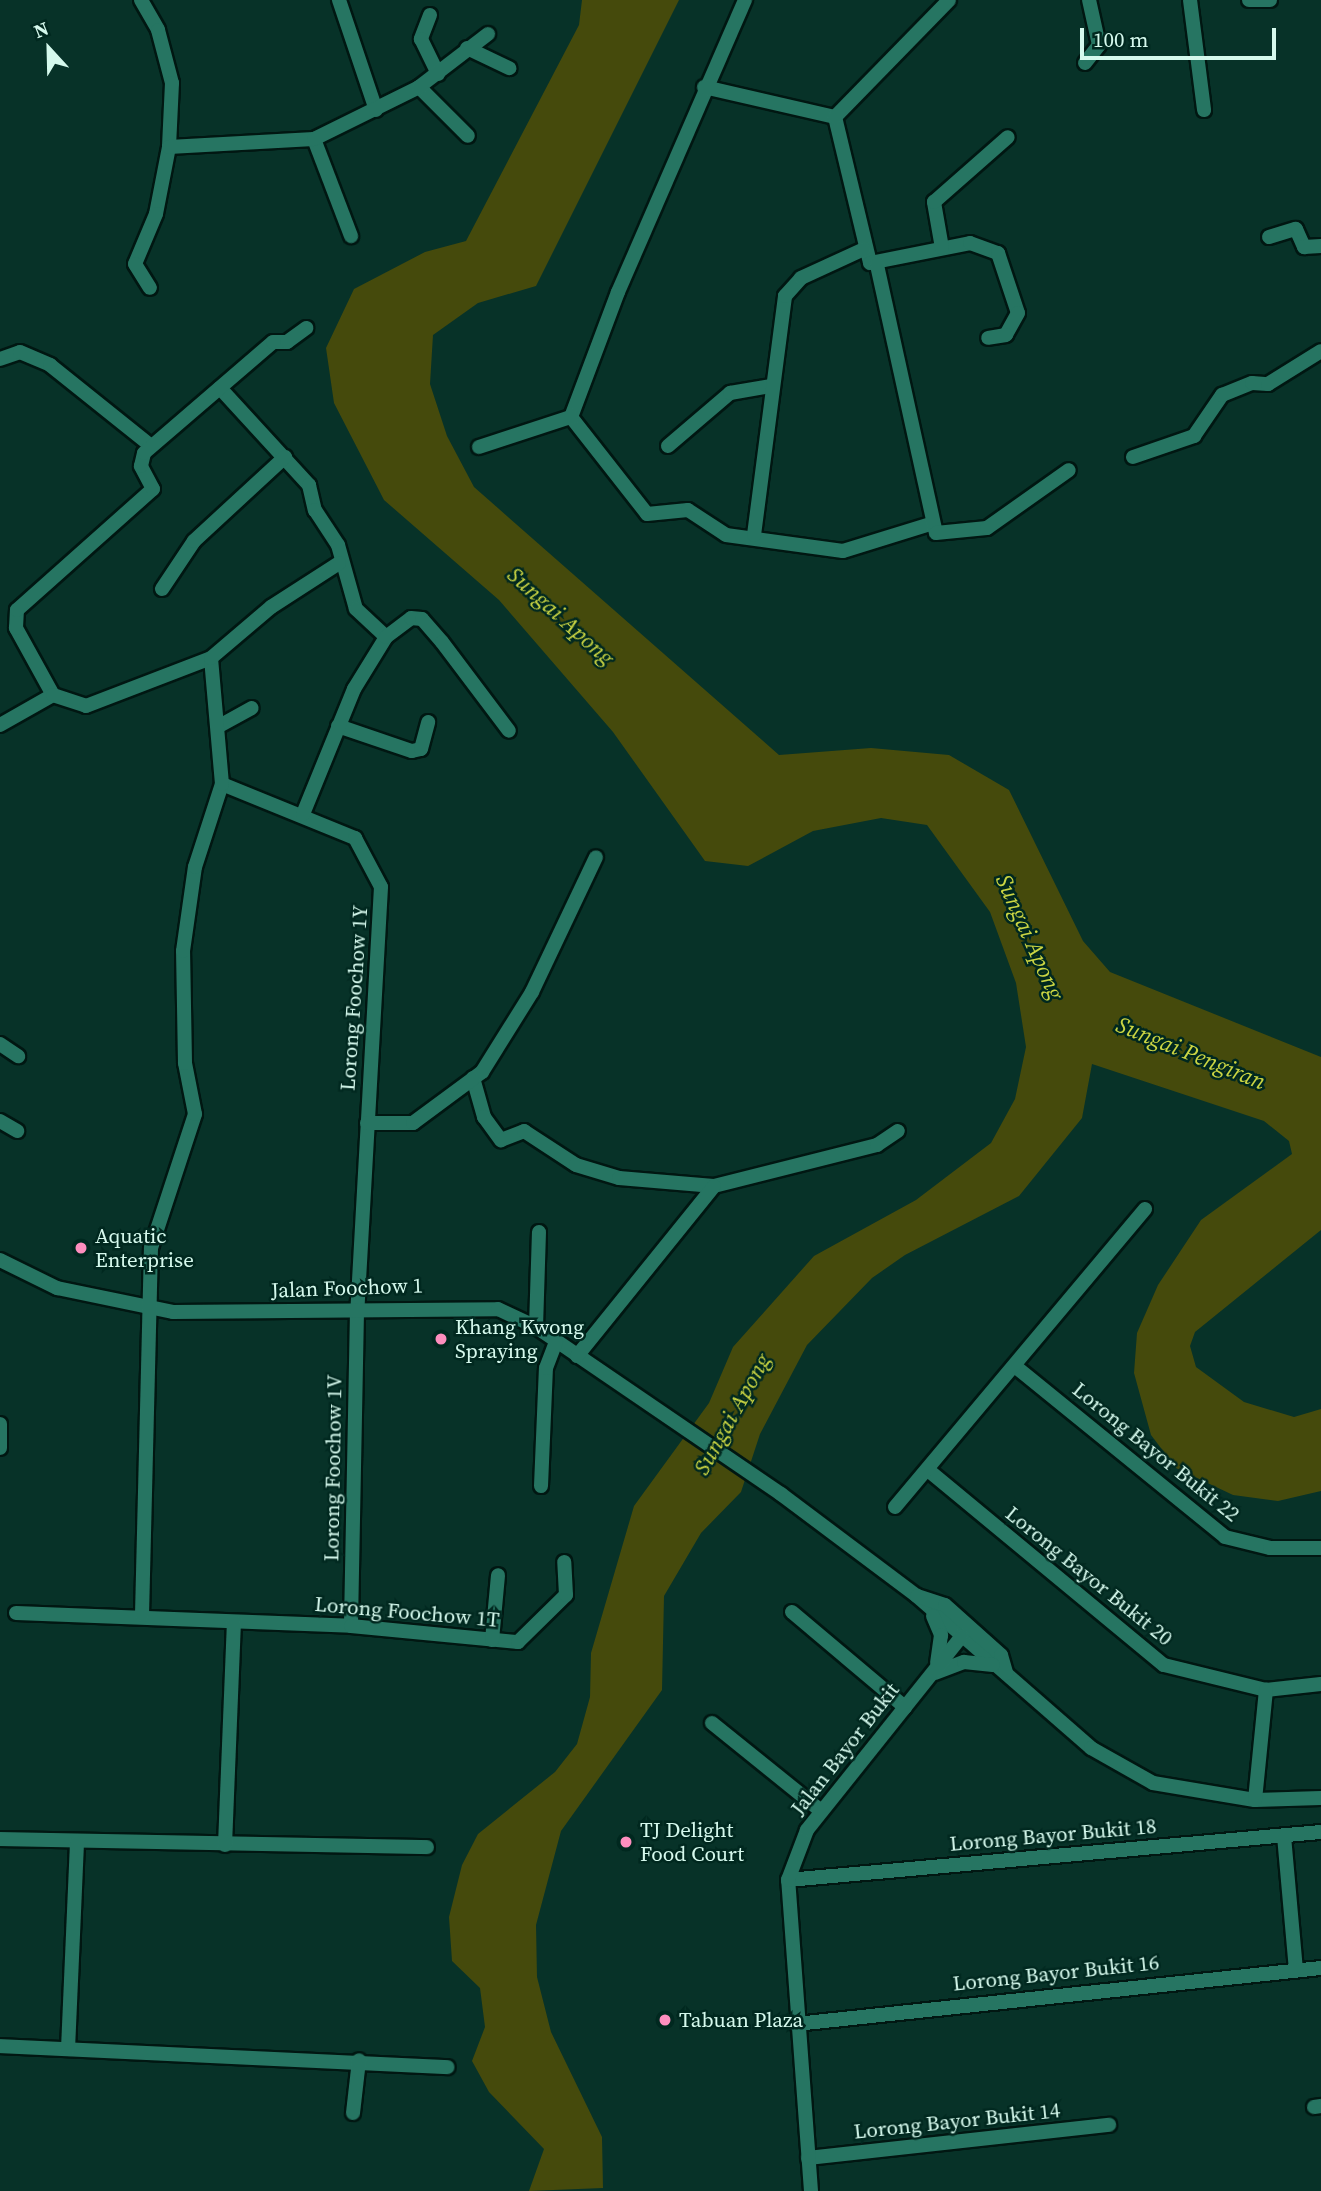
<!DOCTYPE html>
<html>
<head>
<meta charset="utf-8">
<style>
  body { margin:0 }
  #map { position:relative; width:1321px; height:2191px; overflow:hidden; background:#073228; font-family:"Source Serif 4",serif }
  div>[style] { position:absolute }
  .water>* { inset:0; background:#454a0c }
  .roads { filter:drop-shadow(2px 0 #011712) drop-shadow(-2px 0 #011712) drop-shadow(0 2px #011712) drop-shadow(0 -2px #011712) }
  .minor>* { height:14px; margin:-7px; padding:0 7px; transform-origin:7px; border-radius:7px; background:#267562 }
  .dots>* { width:19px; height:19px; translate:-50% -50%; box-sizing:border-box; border:4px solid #00281f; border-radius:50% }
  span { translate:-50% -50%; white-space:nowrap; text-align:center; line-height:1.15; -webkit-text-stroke:5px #00281f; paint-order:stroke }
  .street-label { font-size:21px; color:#d5f9ed }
  .poi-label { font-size:21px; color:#d5f9ed }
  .left { translate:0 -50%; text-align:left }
  .water-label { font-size:23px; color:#cad543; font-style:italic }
  .north { position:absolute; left:14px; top:14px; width:70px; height:70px; -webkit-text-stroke:5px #00281f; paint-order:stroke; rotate:338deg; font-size:19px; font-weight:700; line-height:28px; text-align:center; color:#d5f9ed }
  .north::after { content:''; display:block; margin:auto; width:24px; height:32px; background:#d5f9ed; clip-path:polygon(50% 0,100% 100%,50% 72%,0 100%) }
  .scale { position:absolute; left:1080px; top:28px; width:196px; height:32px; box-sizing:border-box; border:4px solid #d5f9ed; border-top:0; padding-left:9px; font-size:21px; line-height:24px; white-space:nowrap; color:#d5f9ed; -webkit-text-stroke:5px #00281f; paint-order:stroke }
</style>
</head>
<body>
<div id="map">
  <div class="water">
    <i style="clip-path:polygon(582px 0,679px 0,536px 286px,478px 303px,433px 335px,430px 384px,447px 436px,474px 487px,779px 755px,871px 748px,949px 755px,1009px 790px,1083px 941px,1110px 972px,1321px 1057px,1321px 1230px,1195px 1332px,1190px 1346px,1196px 1367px,1244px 1402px,1294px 1417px,1321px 1409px,1321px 1491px,1278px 1501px,1233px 1495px,1176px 1468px,1151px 1435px,1134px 1373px,1137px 1333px,1158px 1285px,1201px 1220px,1292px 1154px,1289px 1141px,1264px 1121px,1092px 1064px,1082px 1118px,1019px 1196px,905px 1255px,872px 1278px,807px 1345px,760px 1434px,741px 1492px,701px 1533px,664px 1596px,662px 1690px,561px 1831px,536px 1925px,537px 1977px,551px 2032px,602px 2137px,603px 2188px,529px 2191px,544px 2149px,489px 2092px,472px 2061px,485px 2027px,480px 1988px,452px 1961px,449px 1917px,462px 1865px,478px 1834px,555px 1772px,577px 1744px,590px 1697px,591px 1653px,634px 1506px,709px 1403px,733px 1347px,814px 1256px,916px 1200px,991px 1143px,1015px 1099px,1026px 1047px,1016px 983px,990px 912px,927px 825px,881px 818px,813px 831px,748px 866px,705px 861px,613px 732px,499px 600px,384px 500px,334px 403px,326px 348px,354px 289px,425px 252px,466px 241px,579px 25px)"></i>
  </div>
  <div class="roads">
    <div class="minor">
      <i style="left:141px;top:0;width:34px;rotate:60deg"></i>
      <i style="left:158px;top:30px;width:55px;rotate:75.2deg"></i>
      <i style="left:172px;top:83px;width:64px;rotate:92.7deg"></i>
      <i style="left:169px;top:147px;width:68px;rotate:101deg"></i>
      <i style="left:156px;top:214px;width:54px;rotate:112.8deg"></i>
      <i style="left:135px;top:264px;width:28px;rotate:58deg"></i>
      <i style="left:339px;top:0;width:116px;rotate:71.4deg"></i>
      <i style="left:745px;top:0;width:318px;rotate:113.5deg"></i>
      <i style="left:618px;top:292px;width:134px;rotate:110.6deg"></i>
      <i style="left:571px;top:417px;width:123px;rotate:51.9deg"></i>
      <i style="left:647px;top:514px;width:41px;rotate:-5.6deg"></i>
      <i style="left:688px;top:510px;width:45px;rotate:33.3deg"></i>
      <i style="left:726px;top:535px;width:118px;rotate:7.8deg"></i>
      <i style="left:843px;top:551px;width:91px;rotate:-17.2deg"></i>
      <i style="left:1190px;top:0;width:111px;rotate:82.7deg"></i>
      <i style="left:1249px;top:0;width:21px"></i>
      <i style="left:430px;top:15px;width:26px;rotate:111deg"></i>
      <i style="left:421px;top:39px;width:39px;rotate:64deg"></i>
      <i style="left:467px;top:48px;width:47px;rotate:25.5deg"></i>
      <i style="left:1085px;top:63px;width:23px;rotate:-52deg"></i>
      <i style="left:1099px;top:45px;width:46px;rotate:-102.5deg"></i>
      <i style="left:419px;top:87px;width:69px;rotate:45deg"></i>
      <i style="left:704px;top:87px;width:134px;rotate:12.9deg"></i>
      <i style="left:835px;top:117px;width:150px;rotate:76.5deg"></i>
      <i style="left:870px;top:263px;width:102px;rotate:-11.3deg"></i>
      <i style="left:970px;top:243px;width:30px;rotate:20deg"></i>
      <i style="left:998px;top:253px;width:63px;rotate:71.6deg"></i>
      <i style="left:1018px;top:313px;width:25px;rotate:119deg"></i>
      <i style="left:1006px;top:335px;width:18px;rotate:171deg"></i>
      <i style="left:835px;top:117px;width:163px;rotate:-45.7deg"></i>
      <i style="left:314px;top:139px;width:104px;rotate:69.1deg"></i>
      <i style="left:169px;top:147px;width:145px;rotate:-3.2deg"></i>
      <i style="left:314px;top:139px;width:117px;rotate:-26.3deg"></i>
      <i style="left:419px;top:87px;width:87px;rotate:-37.5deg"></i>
      <i style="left:1269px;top:237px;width:28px;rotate:-17deg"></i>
      <i style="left:1296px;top:229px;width:20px;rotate:66deg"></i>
      <i style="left:1304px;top:247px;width:17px;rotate:-3deg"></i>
      <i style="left:942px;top:248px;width:47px;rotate:-99.9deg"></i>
      <i style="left:934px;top:202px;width:98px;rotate:-41.3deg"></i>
      <i style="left:877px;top:265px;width:274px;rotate:77.6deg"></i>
      <i style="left:936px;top:533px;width:51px;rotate:-5.6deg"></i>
      <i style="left:987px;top:528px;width:100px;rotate:-35.3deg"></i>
      <i style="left:0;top:359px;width:21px;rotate:-19deg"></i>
      <i style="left:20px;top:352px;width:33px;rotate:23deg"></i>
      <i style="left:50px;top:365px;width:129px;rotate:38.7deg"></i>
      <i style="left:220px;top:388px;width:132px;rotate:47.5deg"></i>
      <i style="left:309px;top:485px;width:26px;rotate:77deg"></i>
      <i style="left:315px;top:510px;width:42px;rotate:56.7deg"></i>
      <i style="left:338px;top:545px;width:66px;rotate:74.3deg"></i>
      <i style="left:356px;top:609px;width:41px;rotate:43deg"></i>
      <i style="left:668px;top:446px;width:82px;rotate:-40.5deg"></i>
      <i style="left:730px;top:393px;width:42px;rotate:-9.7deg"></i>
      <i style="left:479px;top:447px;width:97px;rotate:-18.1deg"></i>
      <i style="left:1133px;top:457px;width:65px;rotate:-19deg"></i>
      <i style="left:1194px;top:436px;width:50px;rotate:-55.7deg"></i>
      <i style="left:1222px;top:395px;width:32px;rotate:-22deg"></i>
      <i style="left:1252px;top:383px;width:16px;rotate:4deg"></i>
      <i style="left:1268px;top:384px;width:62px;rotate:-31.9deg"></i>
      <i style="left:754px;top:535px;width:241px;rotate:-82.6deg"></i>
      <i style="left:785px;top:296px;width:24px;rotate:-48deg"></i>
      <i style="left:801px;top:278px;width:69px;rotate:-24.7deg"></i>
      <i style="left:162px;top:589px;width:58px;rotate:-56.3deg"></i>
      <i style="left:194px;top:541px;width:124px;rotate:-42.7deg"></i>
      <i style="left:53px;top:695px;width:77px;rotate:-118.9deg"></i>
      <i style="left:16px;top:628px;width:18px;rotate:-87deg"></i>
      <i style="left:17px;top:610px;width:182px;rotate:-41.7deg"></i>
      <i style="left:153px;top:489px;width:26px;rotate:-118deg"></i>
      <i style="left:141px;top:466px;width:13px;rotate:-77deg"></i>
      <i style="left:144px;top:453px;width:170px;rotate:-40.7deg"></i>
      <i style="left:273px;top:342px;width:14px"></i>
      <i style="left:287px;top:342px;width:24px;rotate:-36deg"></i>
      <i style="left:0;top:725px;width:61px;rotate:-29.5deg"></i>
      <i style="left:53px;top:695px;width:35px;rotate:18deg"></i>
      <i style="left:86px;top:706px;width:134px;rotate:-21deg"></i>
      <i style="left:221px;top:725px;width:35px;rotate:-29deg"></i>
      <i style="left:338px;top:726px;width:78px;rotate:18.7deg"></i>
      <i style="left:412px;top:751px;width:9px;rotate:-13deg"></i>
      <i style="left:421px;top:749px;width:28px;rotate:-75deg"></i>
      <i style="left:222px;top:784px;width:144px;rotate:22.1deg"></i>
      <i style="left:355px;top:838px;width:55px;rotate:62deg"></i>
      <i style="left:381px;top:887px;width:425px;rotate:93.2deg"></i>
      <i style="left:357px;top:1311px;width:315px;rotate:91.1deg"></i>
      <i style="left:303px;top:814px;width:135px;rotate:-67.8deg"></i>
      <i style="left:354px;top:689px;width:61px;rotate:-58.4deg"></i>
      <i style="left:386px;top:637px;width:31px;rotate:-37deg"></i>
      <i style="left:411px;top:618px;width:11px;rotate:5deg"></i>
      <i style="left:422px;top:619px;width:30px;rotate:49deg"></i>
      <i style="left:442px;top:642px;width:111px;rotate:53deg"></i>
      <i style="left:0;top:1044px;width:22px;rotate:34deg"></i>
      <i style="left:473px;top:1078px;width:41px;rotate:74.2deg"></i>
      <i style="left:484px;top:1117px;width:29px;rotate:54deg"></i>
      <i style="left:501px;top:1140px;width:25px;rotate:-21deg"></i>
      <i style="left:524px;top:1131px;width:62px;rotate:33.2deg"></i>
      <i style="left:576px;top:1165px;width:45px;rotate:16.8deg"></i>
      <i style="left:619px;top:1178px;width:95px;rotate:4.8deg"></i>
      <i style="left:714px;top:1186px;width:168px;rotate:-14.1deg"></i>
      <i style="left:877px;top:1145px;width:25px;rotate:-34deg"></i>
      <i style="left:0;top:1121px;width:20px;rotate:30deg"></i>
      <i style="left:367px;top:1123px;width:46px"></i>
      <i style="left:413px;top:1123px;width:86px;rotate:-36.5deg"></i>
      <i style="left:482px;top:1072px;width:94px;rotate:-58deg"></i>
      <i style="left:532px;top:992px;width:149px;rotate:-64.6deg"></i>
      <i style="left:0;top:1260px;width:64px;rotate:26.2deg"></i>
      <i style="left:57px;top:1288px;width:118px;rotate:11.7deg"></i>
      <i style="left:173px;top:1312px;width:325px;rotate:-0.5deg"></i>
      <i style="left:498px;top:1309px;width:42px;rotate:25.3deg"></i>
      <i style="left:536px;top:1327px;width:297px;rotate:34.3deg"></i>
      <i style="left:781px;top:1494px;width:170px;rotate:36.9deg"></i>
      <i style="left:917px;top:1596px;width:231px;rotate:41.1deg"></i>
      <i style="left:1091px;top:1748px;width:71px;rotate:29.4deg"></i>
      <i style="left:1153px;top:1783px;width:103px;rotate:9.5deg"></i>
      <i style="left:1255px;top:1800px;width:66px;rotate:-1.7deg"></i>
      <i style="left:536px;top:1327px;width:95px;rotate:-88.2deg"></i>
      <i style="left:577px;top:1356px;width:218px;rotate:-51.1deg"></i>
      <i style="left:1016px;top:1367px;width:269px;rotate:39.1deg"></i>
      <i style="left:1225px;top:1537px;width:46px;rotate:13.7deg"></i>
      <i style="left:1270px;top:1548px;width:51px"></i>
      <i style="left:0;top:1424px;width:24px;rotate:90deg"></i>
      <i style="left:928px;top:1470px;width:306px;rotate:39.6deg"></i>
      <i style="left:1164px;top:1665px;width:105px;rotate:13.8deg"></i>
      <i style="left:1266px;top:1690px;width:55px;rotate:-6.2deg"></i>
      <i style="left:541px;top:1486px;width:118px;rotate:-87.6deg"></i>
      <i style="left:546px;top:1368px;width:28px;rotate:-69deg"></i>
      <i style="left:895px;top:1507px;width:389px;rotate:-50deg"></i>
      <i style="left:917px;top:1596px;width:29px;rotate:18deg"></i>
      <i style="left:945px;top:1605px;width:75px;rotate:41.8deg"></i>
      <i style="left:1001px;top:1655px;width:19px;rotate:74deg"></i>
      <i style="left:792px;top:1612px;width:148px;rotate:40.1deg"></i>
      <i style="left:16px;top:1613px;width:335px;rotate:2.2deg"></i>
      <i style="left:351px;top:1626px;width:168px;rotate:5.5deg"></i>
      <i style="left:518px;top:1642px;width:67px;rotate:-44.4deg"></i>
      <i style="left:566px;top:1595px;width:33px;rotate:-93deg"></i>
      <i style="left:142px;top:1615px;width:367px;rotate:-88.6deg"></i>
      <i style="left:151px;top:1248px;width:141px;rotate:-71.8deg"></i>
      <i style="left:195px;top:1114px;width:52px;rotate:-101.1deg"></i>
      <i style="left:185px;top:1063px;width:112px;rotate:-91deg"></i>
      <i style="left:183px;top:951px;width:85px;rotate:-81.9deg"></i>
      <i style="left:195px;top:867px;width:87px;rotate:-72deg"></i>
      <i style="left:222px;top:784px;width:126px;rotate:-95deg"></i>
      <i style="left:211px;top:658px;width:79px;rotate:-40.4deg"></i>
      <i style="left:271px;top:607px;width:81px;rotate:-32.9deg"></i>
      <i style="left:933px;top:1616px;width:21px;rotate:67deg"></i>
      <i style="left:941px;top:1635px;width:28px;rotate:98deg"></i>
      <i style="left:492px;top:1640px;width:65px;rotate:-84.7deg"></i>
      <i style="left:935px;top:1673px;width:31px;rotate:-21deg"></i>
      <i style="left:964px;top:1662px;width:29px;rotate:6deg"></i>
      <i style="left:712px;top:1723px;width:140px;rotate:38.9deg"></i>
      <i style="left:1255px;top:1800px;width:111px;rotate:-84.3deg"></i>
      <i style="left:1284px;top:1836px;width:135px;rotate:84.9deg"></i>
      <i style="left:0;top:1839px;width:427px;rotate:1.1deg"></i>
      <i style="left:225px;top:1845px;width:223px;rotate:-87.7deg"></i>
      <i style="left:788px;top:1880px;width:535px;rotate:-5.15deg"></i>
      <i style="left:796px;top:2024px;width:528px;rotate:-6.09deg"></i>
      <i style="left:0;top:2046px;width:448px;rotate:2.7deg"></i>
      <i style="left:68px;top:2049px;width:206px;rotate:-87.5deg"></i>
      <i style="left:1314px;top:2107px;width:7px;rotate:-8deg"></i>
      <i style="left:353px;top:2113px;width:53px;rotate:-83.5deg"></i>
      <i style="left:808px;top:2158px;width:303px;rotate:-6.3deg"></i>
      <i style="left:811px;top:2191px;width:312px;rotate:-94.2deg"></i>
      <i style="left:788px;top:1880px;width:53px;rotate:-69.2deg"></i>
      <i style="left:807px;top:1830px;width:247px;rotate:-51.4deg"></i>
    </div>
  </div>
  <div class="dots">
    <i style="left:81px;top:1248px;background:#fd8ebe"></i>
    <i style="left:441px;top:1339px;background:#fd8ebe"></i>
    <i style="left:626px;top:1842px;background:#fd8ebe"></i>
    <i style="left:665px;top:2020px;background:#fd8ebe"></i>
  </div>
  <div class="street-label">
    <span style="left:354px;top:998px;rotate:-86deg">Lorong Foochow 1Y</span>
    <span style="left:347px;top:1288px;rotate:-2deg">Jalan Foochow 1</span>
    <span style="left:1156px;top:1452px;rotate:39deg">Lorong Bayor Bukit 22</span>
    <span style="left:333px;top:1468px;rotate:-89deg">Lorong Foochow 1V</span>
    <span style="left:1089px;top:1576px;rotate:39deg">Lorong Bayor Bukit 20</span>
    <span style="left:407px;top:1612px;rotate:5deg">Lorong Foochow 1T</span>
    <span style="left:845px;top:1749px;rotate:-52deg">Jalan Bayor Bukit</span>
    <span style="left:1053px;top:1835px;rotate:-5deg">Lorong Bayor Bukit 18</span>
    <span style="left:1056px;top:1973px;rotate:-6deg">Lorong Bayor Bukit 16</span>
    <span style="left:957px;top:2121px;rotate:-6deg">Lorong Bayor Bukit 14</span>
  </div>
  <div class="poi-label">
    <span class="left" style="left:95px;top:1248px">Aquatic<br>Enterprise</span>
    <span class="left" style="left:455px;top:1339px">Khang Kwong<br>Spraying</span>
    <span class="left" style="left:640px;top:1842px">TJ Delight<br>Food Court</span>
    <span class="left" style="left:679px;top:2020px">Tabuan Plaza</span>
  </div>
  <div class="water-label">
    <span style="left:561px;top:616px;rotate:42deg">Sungai Apong</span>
    <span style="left:1030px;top:937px;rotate:66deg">Sungai Apong</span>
    <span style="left:1191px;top:1053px;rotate:22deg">Sungai Pengiran</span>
    <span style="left:732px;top:1414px;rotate:-61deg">Sungai Apong</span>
  </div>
  <div class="north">N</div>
  <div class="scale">100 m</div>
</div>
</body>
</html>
